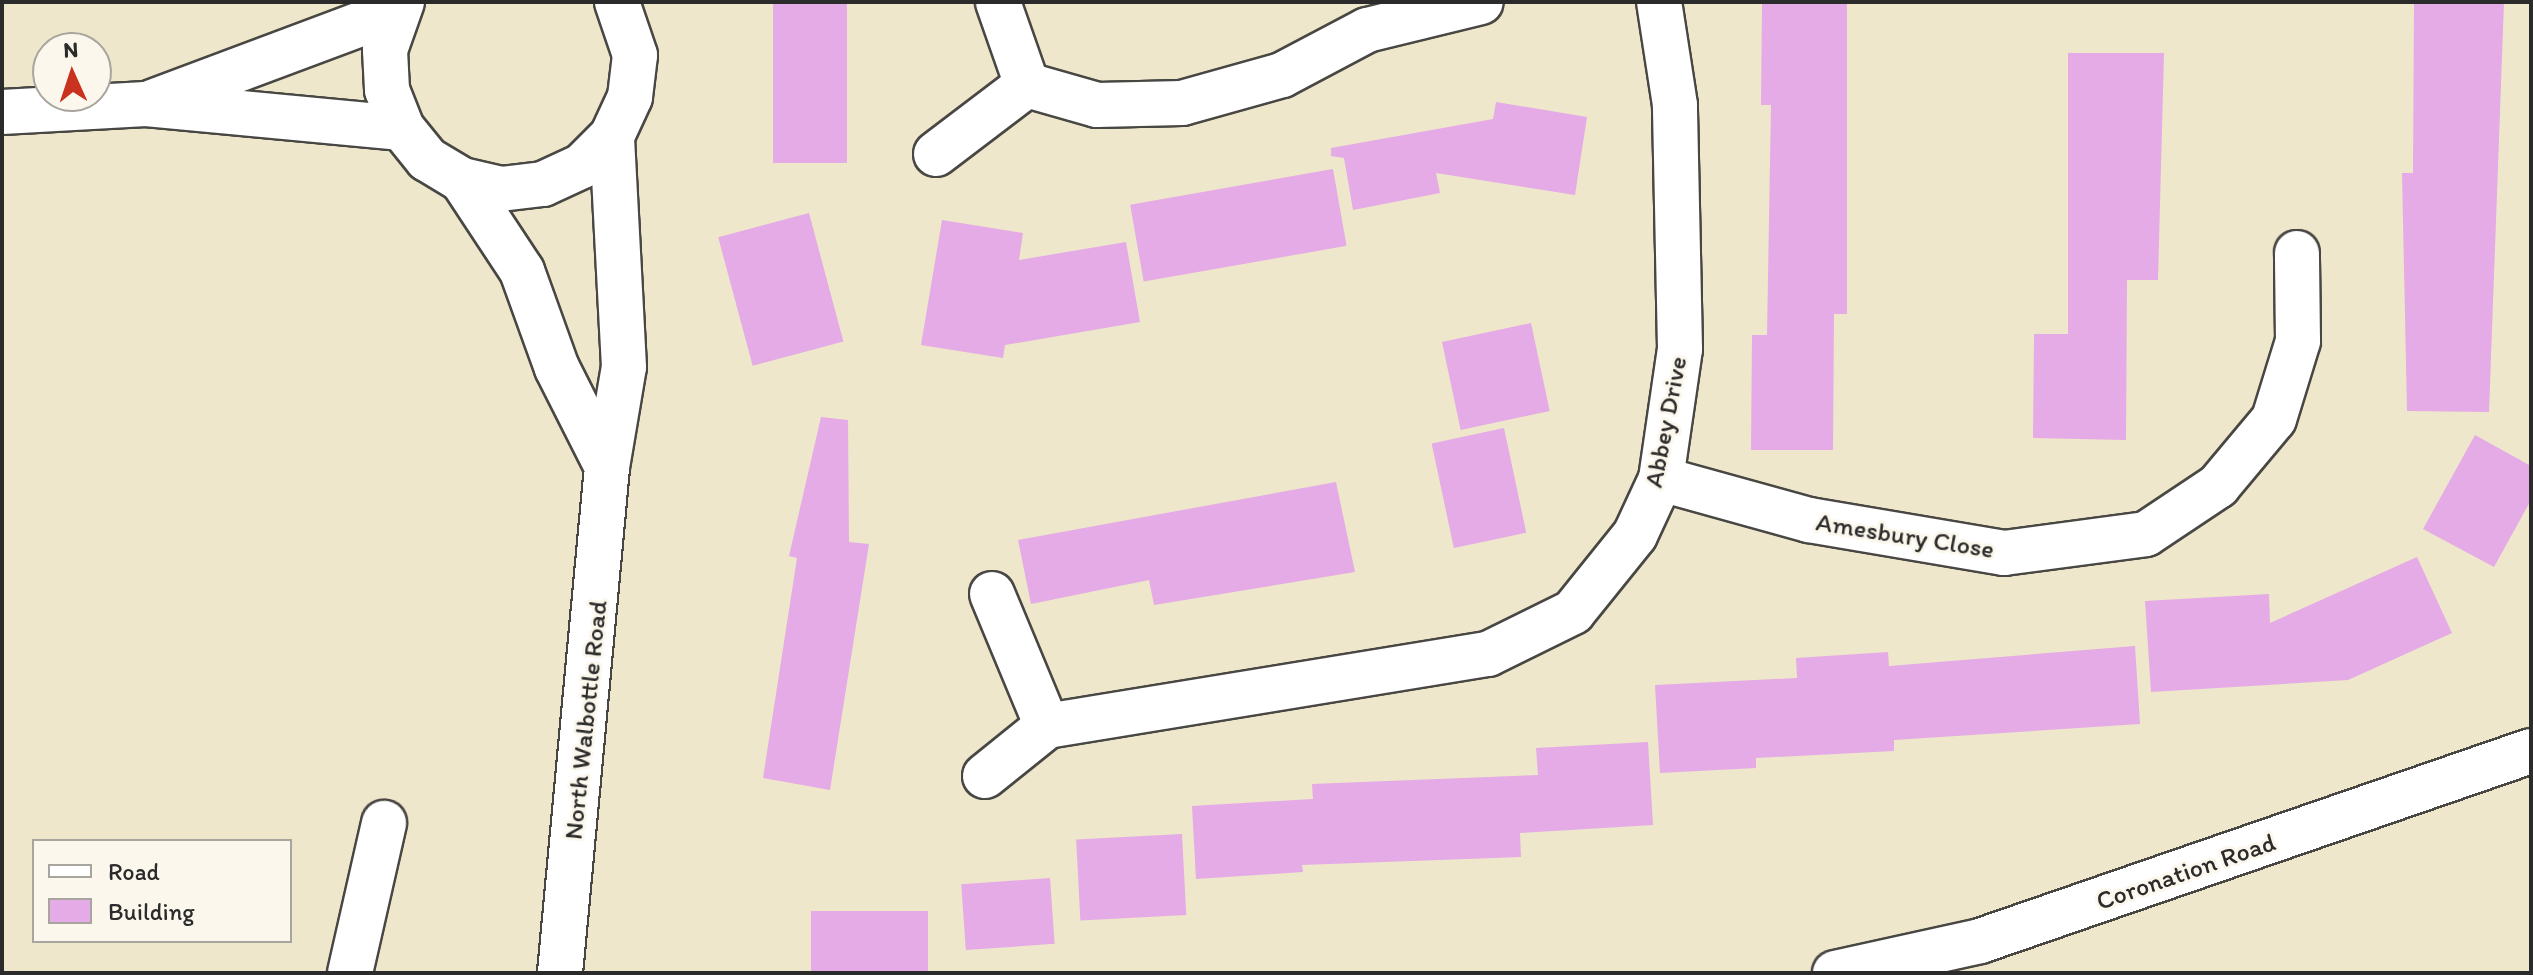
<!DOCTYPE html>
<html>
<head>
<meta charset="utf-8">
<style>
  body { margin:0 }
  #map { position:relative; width:2533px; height:975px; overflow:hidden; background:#eee7cb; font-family:Itim,sans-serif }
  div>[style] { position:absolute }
  .building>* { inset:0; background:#e4abe6; transform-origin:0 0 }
  .roads { filter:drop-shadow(2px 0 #484743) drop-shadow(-2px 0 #484743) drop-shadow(0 2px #484743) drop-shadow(0 -2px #484743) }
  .street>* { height:44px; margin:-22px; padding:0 22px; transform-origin:22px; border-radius:22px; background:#fff }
  .secondary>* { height:44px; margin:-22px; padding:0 22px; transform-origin:22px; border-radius:22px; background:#fff }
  span { translate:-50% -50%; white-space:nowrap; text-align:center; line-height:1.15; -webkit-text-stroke:6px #fbf7ec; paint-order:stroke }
  .street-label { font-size:26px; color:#2b2b2b }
  .frame { position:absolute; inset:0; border:4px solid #2b2b2b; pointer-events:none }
  .legend { position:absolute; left:32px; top:839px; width:260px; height:104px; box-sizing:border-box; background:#fbf7ec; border:2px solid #a8a59f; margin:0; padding:10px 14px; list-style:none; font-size:24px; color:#2b2b2b }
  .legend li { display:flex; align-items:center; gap:16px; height:40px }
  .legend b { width:40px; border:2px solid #a8a59f }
  .north { position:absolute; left:32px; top:32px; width:80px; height:80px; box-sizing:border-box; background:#fbf7ec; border:2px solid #a8a59f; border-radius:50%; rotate:357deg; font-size:22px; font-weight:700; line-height:32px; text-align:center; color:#2b2b2b }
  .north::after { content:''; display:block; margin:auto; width:28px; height:36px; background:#c8321e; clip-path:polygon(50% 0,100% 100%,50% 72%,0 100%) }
</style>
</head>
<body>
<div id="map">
  <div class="building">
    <i style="left:773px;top:2px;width:74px;height:161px"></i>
    <i style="clip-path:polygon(2414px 2px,2504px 2px,2489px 412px,2407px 411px,2402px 173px,2413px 173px)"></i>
    <i style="clip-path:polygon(1762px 3px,1847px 4px,1847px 314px,1834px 314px,1833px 450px,1751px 450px,1752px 335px,1767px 335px,1771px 105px,1761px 105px)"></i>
    <i style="clip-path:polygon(2068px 53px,2164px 53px,2158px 280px,2127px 280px,2126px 440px,2033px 438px,2034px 334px,2068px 334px)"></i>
    <i style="clip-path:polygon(1496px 102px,1587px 117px,1575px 195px,1436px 173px,1440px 193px,1353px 210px,1344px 158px,1331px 156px,1331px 148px,1493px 119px)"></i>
    <i style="left:1333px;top:169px;width:78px;height:206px;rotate:80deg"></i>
    <i style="left:809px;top:213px;width:133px;height:94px;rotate:75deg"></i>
    <i style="clip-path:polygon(942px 220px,1023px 233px,1019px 260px,1126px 242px,1140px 322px,1005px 345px,1003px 358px,921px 345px)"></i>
    <i style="left:1531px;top:323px;width:90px;height:91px;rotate:78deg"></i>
    <i style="clip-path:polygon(821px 417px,848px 420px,849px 542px,869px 544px,830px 790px,763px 778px,797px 558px,789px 556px)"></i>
    <i style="left:1504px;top:428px;width:107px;height:74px;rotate:78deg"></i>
    <i style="clip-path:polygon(2475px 435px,2531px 466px,2531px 500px,2494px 567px,2423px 529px)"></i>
    <i style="clip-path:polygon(1336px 482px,1355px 572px,1154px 605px,1149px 580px,1031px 604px,1018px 540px)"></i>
    <i style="clip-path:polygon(2417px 557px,2452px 633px,2348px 680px,2151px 692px,2145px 601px,2269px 594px,2270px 623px)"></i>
    <i style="clip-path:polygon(2135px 646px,2140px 724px,1894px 740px,1894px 751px,1756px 758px,1756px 768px,1660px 773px,1655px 685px,1797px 678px,1796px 658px,1888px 652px,1889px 666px)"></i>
    <i style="clip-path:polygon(1648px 742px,1653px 825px,1520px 833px,1521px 857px,1302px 865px,1303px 872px,1196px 879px,1192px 806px,1313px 799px,1312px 784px,1538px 775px,1536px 748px)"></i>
    <i style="left:1182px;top:834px;width:81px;height:106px;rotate:87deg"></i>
    <i style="left:1050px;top:878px;width:66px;height:89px;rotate:86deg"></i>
    <i style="left:811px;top:911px;width:117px;height:62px"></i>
  </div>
  <div class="roads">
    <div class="street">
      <i style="left:1027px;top:85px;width:73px;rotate:15.9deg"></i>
      <i style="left:1097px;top:105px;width:85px;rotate:-1.3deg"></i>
      <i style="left:1182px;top:103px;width:104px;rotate:-15.6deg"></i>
      <i style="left:1282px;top:75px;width:96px;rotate:-27.9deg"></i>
      <i style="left:1367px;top:30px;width:117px;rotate:-13.8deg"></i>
      <i style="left:152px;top:102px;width:260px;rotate:-20.5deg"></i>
      <i style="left:2px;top:112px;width:144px;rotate:-3.2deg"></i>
      <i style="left:146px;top:104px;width:257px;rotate:5.4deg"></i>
      <i style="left:936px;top:154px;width:114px;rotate:-37.2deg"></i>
      <i style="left:1027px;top:85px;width:88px;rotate:-109.3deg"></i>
      <i style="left:1661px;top:479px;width:154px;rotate:15.5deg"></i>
      <i style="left:1809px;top:520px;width:198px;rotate:9.6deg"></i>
      <i style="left:2004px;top:553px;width:143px;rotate:-7.6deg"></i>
      <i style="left:2146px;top:534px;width:87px;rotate:-33.7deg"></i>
      <i style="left:2218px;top:486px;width:87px;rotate:-50.1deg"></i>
      <i style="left:2274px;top:419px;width:82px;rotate:-72.9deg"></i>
      <i style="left:2298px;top:341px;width:88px;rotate:-90.7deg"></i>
      <i style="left:1047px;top:726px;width:447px;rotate:-9.3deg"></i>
      <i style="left:1488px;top:654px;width:95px;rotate:-26.3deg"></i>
      <i style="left:1573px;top:612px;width:99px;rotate:-51.2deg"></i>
      <i style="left:1635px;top:535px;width:62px;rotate:-65.1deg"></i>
      <i style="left:1661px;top:479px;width:131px;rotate:-81.7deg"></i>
      <i style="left:1680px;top:349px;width:244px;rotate:-91.2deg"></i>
      <i style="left:1675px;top:105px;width:104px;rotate:-98.8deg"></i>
      <i style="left:985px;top:776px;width:80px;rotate:-38.9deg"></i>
      <i style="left:1047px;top:726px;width:143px;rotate:-112.6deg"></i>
      <i style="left:350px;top:973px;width:154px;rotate:-77.2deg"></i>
      <i style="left:1835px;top:973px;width:148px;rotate:-12.4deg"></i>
      <i style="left:1980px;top:941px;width:583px;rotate:-19.03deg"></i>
    </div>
    <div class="secondary">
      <i style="left:402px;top:2px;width:51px;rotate:109.5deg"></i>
      <i style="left:385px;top:50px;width:40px;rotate:87.1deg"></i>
      <i style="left:387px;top:90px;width:41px;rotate:68.5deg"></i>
      <i style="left:402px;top:128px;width:40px;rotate:51deg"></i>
      <i style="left:427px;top:159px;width:41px;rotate:31deg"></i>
      <i style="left:462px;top:180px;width:40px;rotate:13deg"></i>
      <i style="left:501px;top:189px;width:42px;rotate:-6.8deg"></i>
      <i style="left:543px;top:184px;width:43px;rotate:-24.8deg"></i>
      <i style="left:582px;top:166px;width:42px;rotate:-45deg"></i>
      <i style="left:612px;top:136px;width:43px;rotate:-65.2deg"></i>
      <i style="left:630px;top:97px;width:42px;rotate:-83.2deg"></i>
      <i style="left:635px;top:55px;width:56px;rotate:-108.8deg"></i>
      <i style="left:462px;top:180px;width:109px;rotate:56.6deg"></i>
      <i style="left:522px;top:271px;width:103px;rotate:70.2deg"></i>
      <i style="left:557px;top:368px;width:111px;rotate:63.2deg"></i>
      <i style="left:560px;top:973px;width:508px;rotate:-84.69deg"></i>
      <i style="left:607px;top:467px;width:101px;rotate:-80.4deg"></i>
      <i style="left:624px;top:367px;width:231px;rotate:-93deg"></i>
    </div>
  </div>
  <div class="street-label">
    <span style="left:1666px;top:422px;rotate:-79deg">Abbey Drive</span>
    <span style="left:1905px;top:536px;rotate:9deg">Amesbury Close</span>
    <span style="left:586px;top:720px;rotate:-84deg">North Walbottle Road</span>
    <span style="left:2186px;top:872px;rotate:-19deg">Coronation Road</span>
  </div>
  <div class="frame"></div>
  <ul class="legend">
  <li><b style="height:10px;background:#fff"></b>Road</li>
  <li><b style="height:22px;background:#e4abe6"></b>Building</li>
  </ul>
  <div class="north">N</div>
</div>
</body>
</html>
